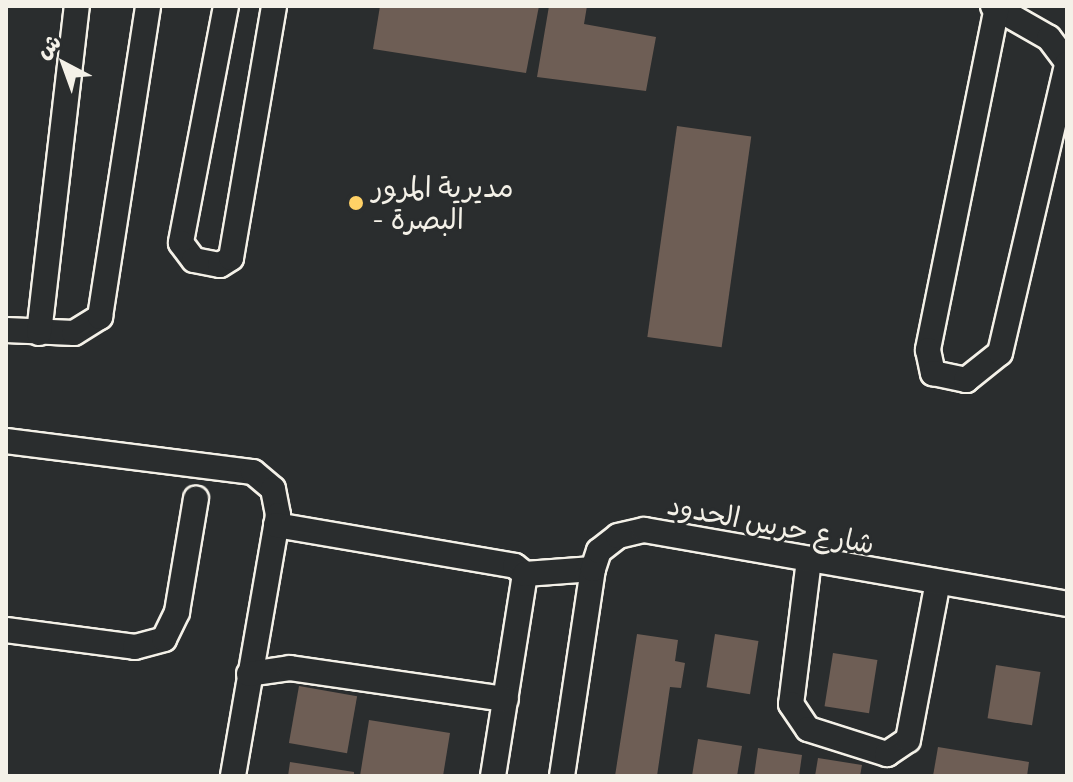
<!DOCTYPE html>
<html>
<head>
<meta charset="utf-8">
<style>
  body { margin:0 }
  #map { position:relative; width:1073px; height:782px; overflow:hidden; background:#2a2d2e; font-family:Delius,"Playpen Sans Arabic",sans-serif }
  div>[style] { position:absolute }
  .building>* { inset:0; background:#6e5e55; transform-origin:0 0 }
  .roads { filter:drop-shadow(2px 0 #f4f1e8) drop-shadow(-2px 0 #f4f1e8) drop-shadow(0 2px #f4f1e8) drop-shadow(0 -2px #f4f1e8) }
  .minor>* { height:24px; margin:-12px; padding:0 12px; transform-origin:12px; border-radius:12px; background:#2a2d2e }
  .dots>* { width:22px; height:22px; translate:-50% -50%; box-sizing:border-box; border:4px solid #2a2d2e; border-radius:50% }
  span { translate:-50% -50%; white-space:nowrap; text-align:center; line-height:1.15; -webkit-text-stroke:6px #2a2d2e; paint-order:stroke }
  .poi-label { font-size:28px; color:#f4f1e8 }
  .left { translate:0 -50%; text-align:left }
  .street-label { font-size:28px; color:#f4f1e8 }
  .frame { position:absolute; inset:0; border:8px solid #f4f1e8; pointer-events:none }
  .north { position:absolute; left:24px; top:24px; width:80px; height:80px; -webkit-text-stroke:6px #2a2d2e; paint-order:stroke; rotate:319deg; font-size:22px; font-weight:700; line-height:32px; text-align:center; color:#f4f1e8 }
  .north::after { content:''; display:block; margin:auto; width:28px; height:36px; background:#f4f1e8; clip-path:polygon(50% 0,100% 100%,50% 72%,0 100%) }
</style>
</head>
<body>
<div id="map">
  <div class="building">
    <i style="clip-path:polygon(380px 6px,539px 6px,526px 73px,373px 49px)"></i>
    <i style="clip-path:polygon(549px 6px,587px 6px,584px 24px,656px 37px,646px 91px,537px 77px)"></i>
    <i style="left:677px;top:126px;width:75px;height:213px;rotate:8deg"></i>
    <i style="clip-path:polygon(637px 634px,678px 640px,675px 661px,685px 663px,681px 688px,670px 687px,657px 776px,615px 776px)"></i>
    <i style="left:715px;top:634px;width:44px;height:54px;rotate:9deg"></i>
    <i style="left:833px;top:653px;width:45px;height:54px;rotate:9deg"></i>
    <i style="left:996px;top:665px;width:45px;height:54px;rotate:9deg"></i>
    <i style="left:299px;top:686px;width:59px;height:58px;rotate:10deg"></i>
    <i style="clip-path:polygon(369px 720px,450px 733px,443px 776px,360px 776px)"></i>
    <i style="clip-path:polygon(698px 739px,742px 746px,737px 776px,692px 776px)"></i>
    <i style="clip-path:polygon(938px 747px,1029px 762px,1027px 776px,933px 776px)"></i>
    <i style="clip-path:polygon(758px 748px,802px 755px,799px 776px,754px 776px)"></i>
    <i style="clip-path:polygon(818px 758px,862px 765px,860px 776px,815px 776px)"></i>
    <i style="clip-path:polygon(290px 762px,354px 772px,354px 776px,288px 776px)"></i>
  </div>
  <div class="roads">
    <div class="minor">
      <i style="left:226px;top:6px;width:241px;rotate:100.8deg"></i>
      <i style="left:181px;top:243px;width:21px;rotate:53deg"></i>
      <i style="left:194px;top:260px;width:26px;rotate:11deg"></i>
      <i style="left:220px;top:265px;width:13px;rotate:-32deg"></i>
      <i style="left:231px;top:258px;width:256px;rotate:-80.3deg"></i>
      <i style="left:993px;top:6px;width:64px;rotate:29.7deg"></i>
      <i style="left:1049px;top:38px;width:30px;rotate:53deg"></i>
      <i style="left:997px;top:7px;width:350px;rotate:101.4deg"></i>
      <i style="left:928px;top:350px;width:24px;rotate:78deg"></i>
      <i style="left:933px;top:373px;width:34px;rotate:12deg"></i>
      <i style="left:966px;top:380px;width:43px;rotate:-38.5deg"></i>
      <i style="left:1000px;top:353px;width:297px;rotate:-76.9deg"></i>
      <i style="left:6px;top:330px;width:68px;rotate:2.5deg"></i>
      <i style="left:74px;top:333px;width:31px;rotate:-32deg"></i>
      <i style="left:100px;top:317px;width:315px;rotate:-81.2deg"></i>
      <i style="left:39px;top:333px;width:329px;rotate:-83.4deg"></i>
      <i style="left:6px;top:441px;width:249px;rotate:7.2deg"></i>
      <i style="left:253px;top:472px;width:26px;rotate:40deg"></i>
      <i style="left:273px;top:489px;width:26px;rotate:79deg"></i>
      <i style="left:278px;top:515px;width:265px;rotate:99.8deg"></i>
      <i style="left:276px;top:525px;width:242px;rotate:9.7deg"></i>
      <i style="left:515px;top:566px;width:13px;rotate:39deg"></i>
      <i style="left:525px;top:574px;width:205px;rotate:99deg"></i>
      <i style="left:809px;top:560px;width:145px;rotate:97.1deg"></i>
      <i style="left:791px;top:704px;width:30px;rotate:56deg"></i>
      <i style="left:808px;top:729px;width:83px;rotate:17.6deg"></i>
      <i style="left:887px;top:754px;width:25px;rotate:-34deg"></i>
      <i style="left:908px;top:740px;width:157px;rotate:-79.3deg"></i>
      <i style="left:525px;top:574px;width:68px;rotate:-4.2deg"></i>
      <i style="left:6px;top:630px;width:130px;rotate:7.5deg"></i>
      <i style="left:135px;top:647px;width:30px;rotate:-15deg"></i>
      <i style="left:164px;top:639px;width:30px;rotate:-64deg"></i>
      <i style="left:177px;top:612px;width:115px;rotate:-80.5deg"></i>
      <i style="left:249px;top:674px;width:41px;rotate:-8.3deg"></i>
      <i style="left:290px;top:668px;width:218px;rotate:8.2deg"></i>
      <i style="left:562px;top:776px;width:209px;rotate:-81.5deg"></i>
      <i style="left:593px;top:569px;width:19px;rotate:-72deg"></i>
      <i style="left:599px;top:551px;width:24px;rotate:-38deg"></i>
      <i style="left:618px;top:536px;width:27px;rotate:-13deg"></i>
      <i style="left:644px;top:530px;width:429px;rotate:9.9deg"></i>
    </div>
  </div>
  <div class="dots">
    <i style="left:356px;top:203px;background:#ffd166"></i>
  </div>
  <div class="poi-label">
    <span class="left" style="left:372px;top:203px">مديرية المرور<br>- البصرة</span>
  </div>
  <div class="street-label">
    <span style="left:771px;top:524px;rotate:11deg">شارع حرس الحدود</span>
  </div>
  <div class="frame"></div>
  <div class="north">ش</div>
</div>
</body>
</html>
